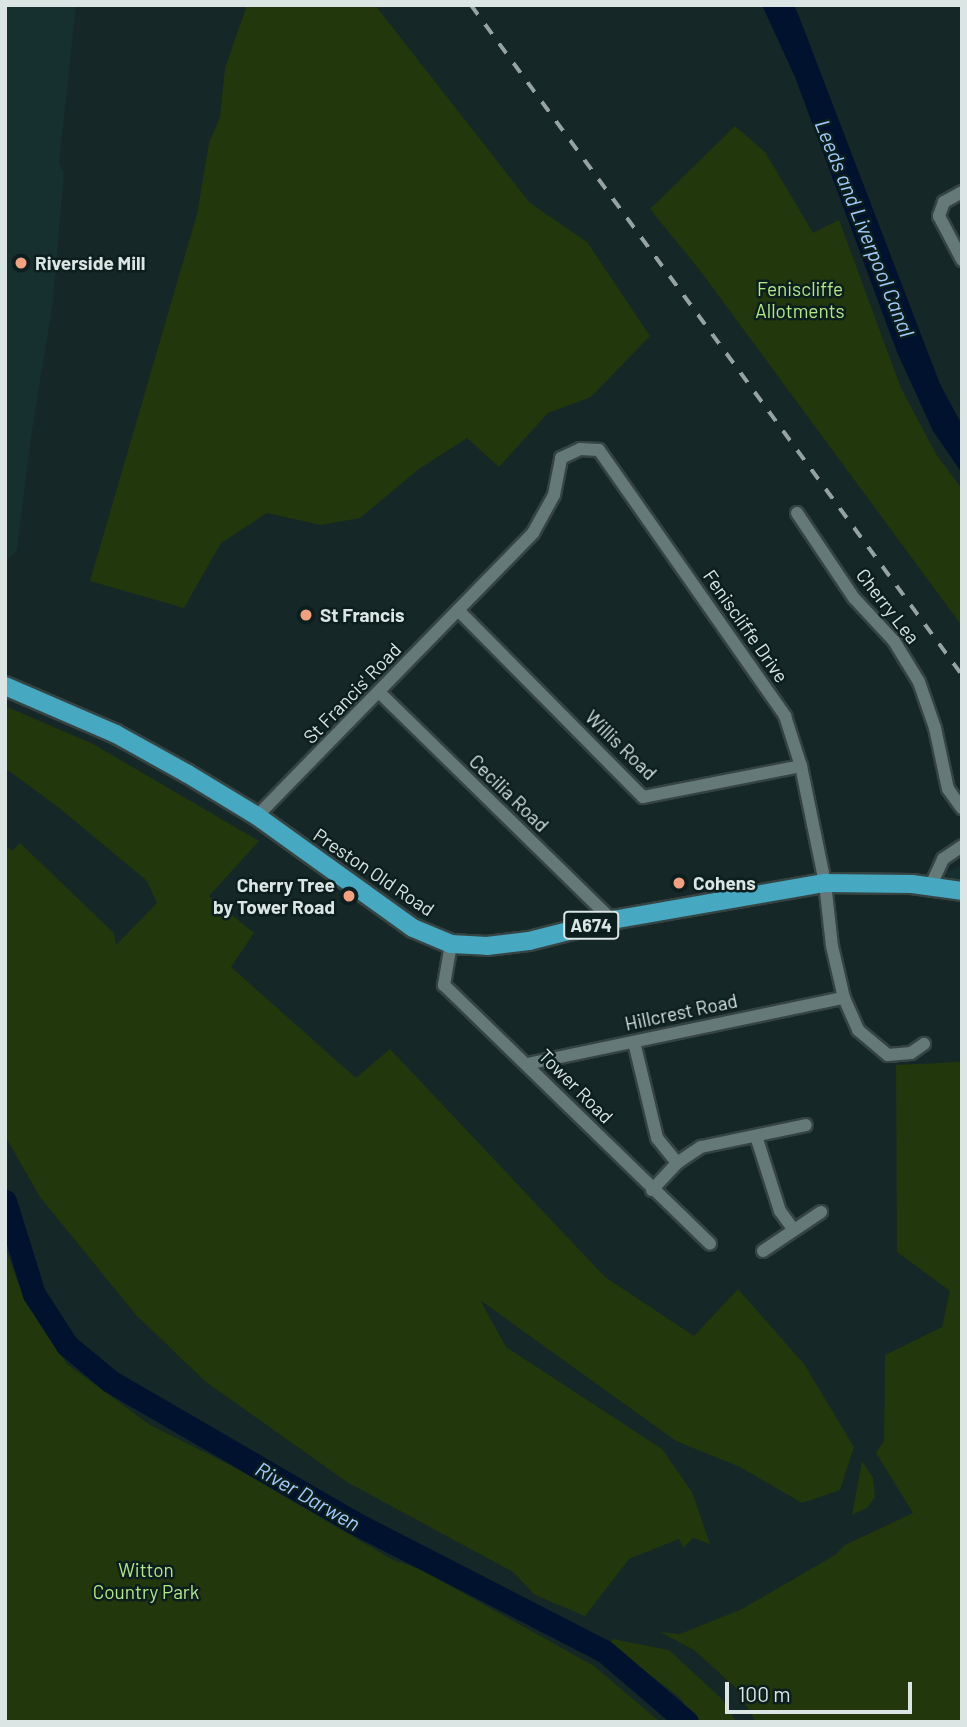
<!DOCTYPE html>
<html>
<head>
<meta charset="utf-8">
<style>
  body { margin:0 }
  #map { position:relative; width:967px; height:1727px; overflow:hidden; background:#162727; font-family:Barlow,sans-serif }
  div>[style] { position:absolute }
  .built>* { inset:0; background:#15302f }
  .green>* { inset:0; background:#22370c }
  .water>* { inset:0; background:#00122e }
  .river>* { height:23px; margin:-11.5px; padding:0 11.5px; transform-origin:11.5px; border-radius:11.5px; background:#00122e }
  .roads { filter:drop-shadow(2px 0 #364343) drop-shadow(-2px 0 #364343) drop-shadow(0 2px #364343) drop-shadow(0 -2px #364343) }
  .minor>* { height:12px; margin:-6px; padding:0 6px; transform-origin:6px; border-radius:6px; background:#657978 }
  .primary>* { height:18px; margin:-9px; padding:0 9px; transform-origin:9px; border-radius:9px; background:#47a8c2 }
  .rail>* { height:3.5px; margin-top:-1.75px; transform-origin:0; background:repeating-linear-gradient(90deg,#96a3a2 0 12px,transparent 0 24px) }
  .dots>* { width:19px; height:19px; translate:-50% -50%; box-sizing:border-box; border:4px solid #0c1e1d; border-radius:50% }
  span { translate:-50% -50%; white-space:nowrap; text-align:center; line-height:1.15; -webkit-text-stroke:5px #0c1e1d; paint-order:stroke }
  .shield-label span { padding:2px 5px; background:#0c1e1d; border:2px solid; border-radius:5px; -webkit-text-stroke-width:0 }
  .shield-label { font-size:18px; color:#dae5e4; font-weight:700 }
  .poi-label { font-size:19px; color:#dae5e4; font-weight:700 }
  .left { translate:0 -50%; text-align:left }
  .right { translate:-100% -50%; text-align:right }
  .park-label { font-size:19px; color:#b3e887 }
  .street-label { font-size:19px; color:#dae5e4 }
  .water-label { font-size:21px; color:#a2ccfd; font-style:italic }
  .frame { position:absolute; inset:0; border:7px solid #dae5e4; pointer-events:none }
  .scale { position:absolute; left:725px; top:1682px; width:187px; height:32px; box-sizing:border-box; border:4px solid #dae5e4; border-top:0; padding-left:9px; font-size:21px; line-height:24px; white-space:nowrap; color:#dae5e4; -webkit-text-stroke:5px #0c1e1d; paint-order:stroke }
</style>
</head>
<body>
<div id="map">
  <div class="built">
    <i style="clip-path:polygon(5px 5px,76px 5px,59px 164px,64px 172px,53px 301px,30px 444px,17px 550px,5px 561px)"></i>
    <i style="clip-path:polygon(962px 864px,962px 882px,947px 879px,947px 872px)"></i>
  </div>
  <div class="green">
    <i style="clip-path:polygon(247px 5px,375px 5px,530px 203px,587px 242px,650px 336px,591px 397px,548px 413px,499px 467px,467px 438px,419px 469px,360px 518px,321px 525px,267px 513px,221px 543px,184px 608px,90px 581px,197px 214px,209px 143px,220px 117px,225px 68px)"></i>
    <i style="clip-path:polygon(735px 126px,765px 152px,813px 233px,839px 220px,901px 388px,936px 454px,962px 489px,962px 626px,702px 273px,650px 209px)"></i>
    <i style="clip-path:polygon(5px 706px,93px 744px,259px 841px,209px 896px,254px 933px,231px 967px,356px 1078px,390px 1049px,605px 1277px,694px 1336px,738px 1289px,804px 1364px,854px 1447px,840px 1490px,802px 1503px,740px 1467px,676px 1441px,480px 1300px,506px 1347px,662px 1449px,692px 1492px,710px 1544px,693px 1538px,683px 1548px,679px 1539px,629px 1559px,585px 1616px,535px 1595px,513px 1572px,347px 1482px,206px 1382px,136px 1315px,40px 1197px,5px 1136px,5px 845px,12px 851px,20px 843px,114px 933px,116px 945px,157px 903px,147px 881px,58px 807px,5px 768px)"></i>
    <i style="clip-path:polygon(962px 1058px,962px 1722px,756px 1722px,735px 1687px,694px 1650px,660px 1632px,680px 1634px,742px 1609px,835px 1555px,845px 1545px,913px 1513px,876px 1453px,884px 1441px,885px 1355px,942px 1327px,950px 1291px,897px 1252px,896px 1065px,959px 1062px)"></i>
    <i style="clip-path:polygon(5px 1247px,24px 1299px,67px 1364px,150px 1425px,232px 1466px,393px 1560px,420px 1569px,594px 1666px,660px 1722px,5px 1722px)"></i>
    <i style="clip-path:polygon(862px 1461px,873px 1478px,875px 1497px,867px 1508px,852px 1515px)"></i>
    <i style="clip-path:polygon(613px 1639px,669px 1650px,723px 1700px,736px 1722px,699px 1722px,678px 1696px,608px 1643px)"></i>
  </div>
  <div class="water">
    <i style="clip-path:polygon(762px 5px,794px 5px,800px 19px,940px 384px,962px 425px,962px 473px,933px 431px,897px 352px,795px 77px)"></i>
  </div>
  <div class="river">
    <i style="left:5px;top:1201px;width:97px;rotate:72.7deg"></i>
    <i style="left:34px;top:1294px;width:61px;rotate:57.1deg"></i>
    <i style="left:67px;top:1345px;width:56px;rotate:39.9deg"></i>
    <i style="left:110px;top:1381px;width:281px;rotate:30.1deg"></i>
    <i style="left:353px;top:1522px;width:282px;rotate:27.2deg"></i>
    <i style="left:604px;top:1651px;width:109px;rotate:40.5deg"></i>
  </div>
  <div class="roads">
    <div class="minor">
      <i style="left:962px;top:192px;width:21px;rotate:151deg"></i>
      <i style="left:944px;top:202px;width:15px;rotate:110deg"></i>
      <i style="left:939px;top:216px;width:50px;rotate:62.4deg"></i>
      <i style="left:797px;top:513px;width:102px;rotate:56.2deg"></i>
      <i style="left:854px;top:598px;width:59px;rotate:47.1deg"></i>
      <i style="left:894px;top:641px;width:48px;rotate:58.6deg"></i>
      <i style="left:919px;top:682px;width:49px;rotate:70.8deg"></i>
      <i style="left:935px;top:728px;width:62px;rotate:78deg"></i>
      <i style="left:948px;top:789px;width:24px;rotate:54deg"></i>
      <i style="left:458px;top:610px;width:263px;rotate:45.3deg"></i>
      <i style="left:643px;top:797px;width:161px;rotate:-11.1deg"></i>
      <i style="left:380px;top:693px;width:325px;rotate:44.4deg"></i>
      <i style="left:257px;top:816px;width:395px;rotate:-45.7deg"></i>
      <i style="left:533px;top:533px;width:43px;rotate:-61.1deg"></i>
      <i style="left:554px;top:495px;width:38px;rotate:-79deg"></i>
      <i style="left:561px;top:458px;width:21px;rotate:-25deg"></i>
      <i style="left:580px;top:449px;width:19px;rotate:3deg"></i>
      <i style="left:599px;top:450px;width:325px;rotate:55deg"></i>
      <i style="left:785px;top:716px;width:52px;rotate:72.3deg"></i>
      <i style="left:801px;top:766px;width:119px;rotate:78.4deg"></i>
      <i style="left:825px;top:883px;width:63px;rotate:83.7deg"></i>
      <i style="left:832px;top:946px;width:53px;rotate:77deg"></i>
      <i style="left:844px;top:998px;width:35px;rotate:66deg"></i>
      <i style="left:858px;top:1030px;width:39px;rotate:40deg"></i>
      <i style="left:888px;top:1055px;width:23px;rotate:-5deg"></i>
      <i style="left:911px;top:1053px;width:16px;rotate:-35deg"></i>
      <i style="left:931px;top:885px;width:29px;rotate:-65deg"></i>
      <i style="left:943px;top:859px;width:23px;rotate:-34deg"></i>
      <i style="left:451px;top:944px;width:42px;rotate:99.7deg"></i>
      <i style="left:444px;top:985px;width:371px;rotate:44.2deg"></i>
      <i style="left:634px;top:1042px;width:99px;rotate:76.5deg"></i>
      <i style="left:657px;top:1138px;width:32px;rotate:51deg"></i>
      <i style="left:527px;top:1064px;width:324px;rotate:-11.8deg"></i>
      <i style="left:756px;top:1136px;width:79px;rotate:72.3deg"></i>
      <i style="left:780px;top:1211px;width:22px;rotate:54deg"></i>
      <i style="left:652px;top:1190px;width:37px;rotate:-47deg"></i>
      <i style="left:677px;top:1163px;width:29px;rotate:-34deg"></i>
      <i style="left:701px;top:1147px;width:107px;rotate:-11.8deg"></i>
      <i style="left:763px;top:1251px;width:70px;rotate:-33.9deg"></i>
    </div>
    <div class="primary">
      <i style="left:5px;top:686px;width:121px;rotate:23.4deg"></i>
      <i style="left:116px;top:734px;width:82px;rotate:29.1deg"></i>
      <i style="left:188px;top:774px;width:81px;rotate:31.3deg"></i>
      <i style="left:257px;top:816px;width:192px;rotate:35.7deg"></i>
      <i style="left:413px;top:928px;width:41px;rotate:22.8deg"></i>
      <i style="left:451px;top:944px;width:36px;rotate:3deg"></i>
      <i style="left:487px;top:946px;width:42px;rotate:-6.8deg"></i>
      <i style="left:529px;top:941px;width:86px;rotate:-14.2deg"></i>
      <i style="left:612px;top:920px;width:216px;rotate:-9.9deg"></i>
      <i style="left:825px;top:883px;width:87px;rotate:0.7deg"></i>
      <i style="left:912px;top:884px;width:50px;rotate:8deg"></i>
    </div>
  </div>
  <div class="rail">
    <i style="left:471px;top:5px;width:831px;rotate:53.76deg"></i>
  </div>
  <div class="dots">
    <i style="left:21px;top:263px;background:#f2a080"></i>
    <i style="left:306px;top:615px;background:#f2a080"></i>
    <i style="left:679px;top:883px;background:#f2a080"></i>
    <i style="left:349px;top:896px;background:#f2a080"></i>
  </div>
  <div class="shield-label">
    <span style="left:591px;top:925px">A674</span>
  </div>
  <div class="poi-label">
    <span class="left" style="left:35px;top:263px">Riverside Mill</span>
    <span class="left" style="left:320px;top:615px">St Francis</span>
    <span class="left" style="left:693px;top:883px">Cohens</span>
    <span class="right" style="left:335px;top:896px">Cherry Tree<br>by Tower Road</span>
  </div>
  <div class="park-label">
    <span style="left:800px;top:300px">Feniscliffe<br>Allotments</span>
    <span style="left:146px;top:1581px">Witton<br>Country Park</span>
  </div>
  <div class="street-label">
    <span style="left:888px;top:606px;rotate:52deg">Cherry Lea</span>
    <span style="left:746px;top:626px;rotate:55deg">Feniscliffe Drive</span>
    <span style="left:352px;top:693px;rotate:-46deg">St Francis' Road</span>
    <span style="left:621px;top:745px;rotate:44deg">Willis Road</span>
    <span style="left:509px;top:793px;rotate:44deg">Cecilia Road</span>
    <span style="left:374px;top:872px;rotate:34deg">Preston Old Road</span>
    <span style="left:681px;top:1012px;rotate:-12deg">Hillcrest Road</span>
    <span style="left:576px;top:1086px;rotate:45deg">Tower Road</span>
  </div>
  <div class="water-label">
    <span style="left:865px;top:228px;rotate:68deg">Leeds and Liverpool Canal</span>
    <span style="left:308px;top:1496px;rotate:30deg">River Darwen</span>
  </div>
  <div class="frame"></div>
  <div class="scale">100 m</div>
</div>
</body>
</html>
